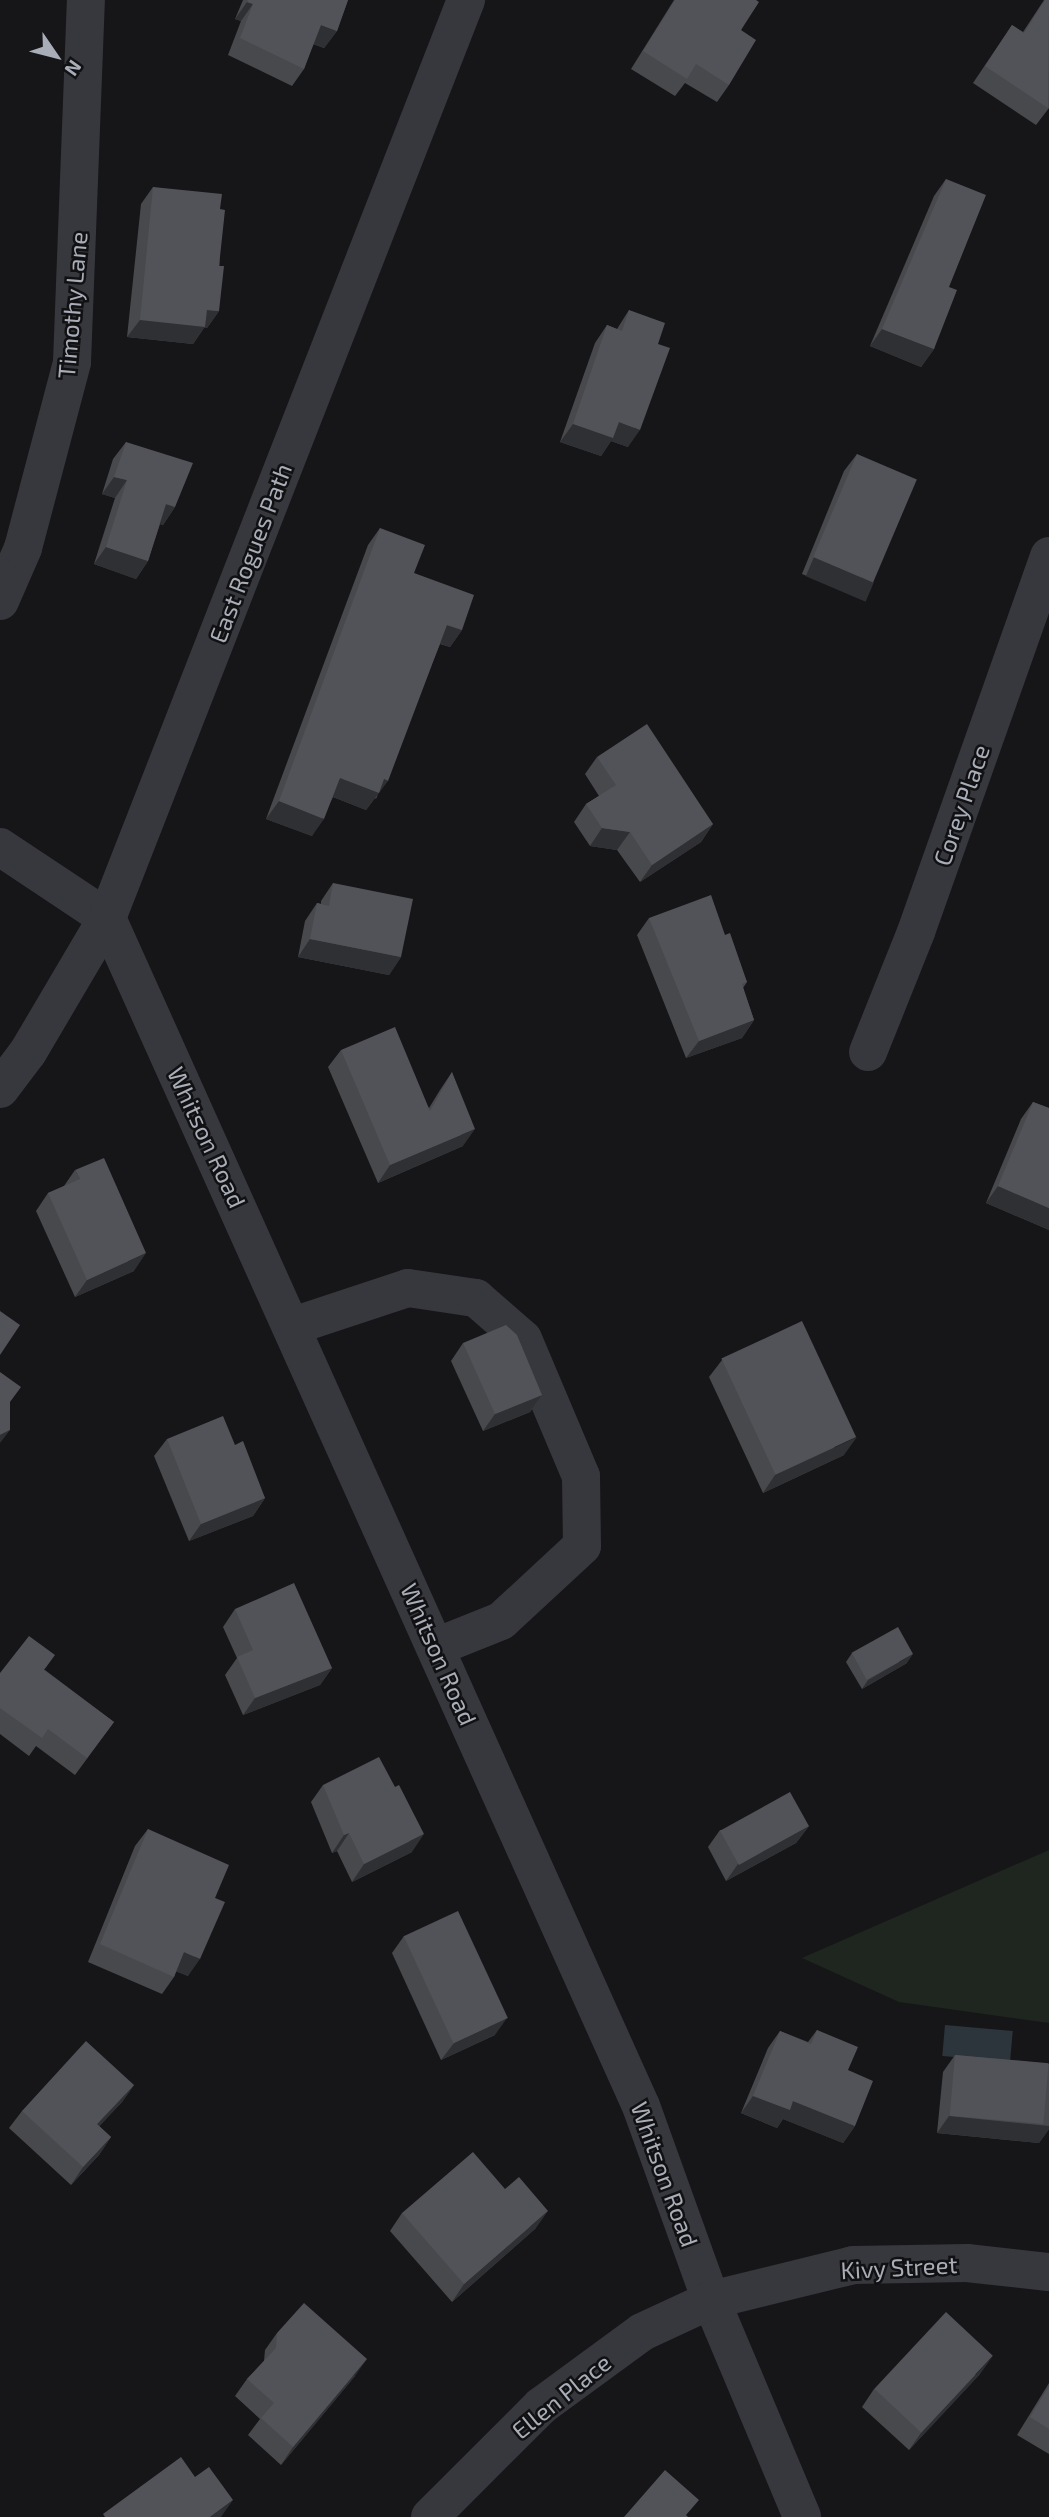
<!DOCTYPE html>
<html>
<head>
<meta charset="utf-8">
<style>
  body { margin:0 }
  #map { position:relative; width:1049px; height:2517px; overflow:hidden; background:#161618; font-family:"Exo 2",sans-serif }
  div>[style] { position:absolute }
  .green>* { inset:0; background:#1e261f }
  .water>* { inset:0; background:#2c353c; transform-origin:0 0 }
  .minor>* { height:38px; margin:-19px; padding:0 19px; transform-origin:19px; border-radius:19px; background:#37383d }
  .wall>* { inset:0; background:#47494d }
  .shaded-wall>* { inset:0; background:#2f3033; transform-origin:0 0 }
  .building>* { inset:0; background:#525359; transform-origin:0 0 }
  span { translate:-50% -50%; white-space:nowrap; text-align:center; line-height:1.15; -webkit-text-stroke:5px #111113; paint-order:stroke }
  .street-label { font-size:24px; color:#a8adb8 }
  .north { position:absolute; left:21px; top:21px; width:70px; height:70px; -webkit-text-stroke:5px #111113; paint-order:stroke; rotate:125deg; font-size:19px; font-weight:700; line-height:28px; text-align:center; color:#a8adb8 }
  .north::after { content:''; display:block; margin:auto; width:24px; height:32px; background:#a8adb8; clip-path:polygon(50% 0,100% 100%,50% 72%,0 100%) }
</style>
</head>
<body>
<div id="map">
  <div class="green">
    <i style="clip-path:polygon(1049px 1850px,1049px 2023px,899px 2002px,802px 1958px)"></i>
  </div>
  <div class="water">
    <i style="left:945px;top:2025px;width:68px;height:31px;rotate:5deg"></i>
  </div>
  <div class="minor">
    <i style="left:0;top:601px;width:58px;rotate:-66.5deg"></i>
    <i style="left:23px;top:548px;width:192px;rotate:-75.2deg"></i>
    <i style="left:72px;top:362px;width:362px;rotate:-87.8deg"></i>
    <i style="left:0;top:847px;width:128px;rotate:33.6deg"></i>
    <i style="left:107px;top:918px;width:1302px;rotate:65.8deg"></i>
    <i style="left:641px;top:2106px;width:206px;rotate:70.2deg"></i>
    <i style="left:711px;top:2300px;width:235px;rotate:67.2deg"></i>
    <i style="left:868px;top:1052px;width:129px;rotate:-68.2deg"></i>
    <i style="left:916px;top:932px;width:399px;rotate:-70.5deg"></i>
    <i style="left:0;top:1089px;width:46px;rotate:-52.9deg"></i>
    <i style="left:28px;top:1052px;width:156px;rotate:-59.5deg"></i>
    <i style="left:107px;top:918px;width:986px;rotate:-68.64deg"></i>
    <i style="left:293px;top:1326px;width:121px;rotate:-18.3deg"></i>
    <i style="left:408px;top:1288px;width:69px;rotate:8.4deg"></i>
    <i style="left:476px;top:1298px;width:62px;rotate:41.1deg"></i>
    <i style="left:523px;top:1339px;width:149px;rotate:67.1deg"></i>
    <i style="left:581px;top:1476px;width:70px;rotate:89.2deg"></i>
    <i style="left:582px;top:1546px;width:110px;rotate:137.2deg"></i>
    <i style="left:501px;top:1621px;width:70px;rotate:158.2deg"></i>
    <i style="left:430px;top:2517px;width:157px;rotate:-45deg"></i>
    <i style="left:541px;top:2406px;width:125px;rotate:-36.2deg"></i>
    <i style="left:642px;top:2332px;width:76px;rotate:-24.9deg"></i>
    <i style="left:711px;top:2300px;width:146px;rotate:-13.8deg"></i>
    <i style="left:853px;top:2265px;width:114px;rotate:-1deg"></i>
    <i style="left:967px;top:2263px;width:82px;rotate:6.3deg"></i>
  </div>
  <div class="wall">
    <i style="clip-path:polygon(243px 0,348px 0,337px 31px,324px 48px,313px 44px,304px 69px,292px 86px,228px 55px,241px 21px,235px 19px)"></i>
    <i style="clip-path:polygon(674px 0,756px 0,741px 30px,729px 85px,717px 102px,685px 83px,675px 96px,631px 69px)"></i>
    <i style="clip-path:polygon(1044px 0,1049px 0,1049px 108px,1036px 125px,973px 83px,1012px 25px,1023px 32px)"></i>
    <i style="clip-path:polygon(946px 179px,949px 287px,934px 349px,921px 367px,870px 346px,934px 196px)"></i>
    <i style="clip-path:polygon(153px 187px,220px 209px,219px 311px,207px 328px,204px 328px,193px 344px,127px 337px,141px 204px)"></i>
    <i style="clip-path:polygon(629px 310px,658px 344px,628px 447px,611px 441px,601px 456px,560px 442px,595px 343px,607px 325px,617px 329px)"></i>
    <i style="clip-path:polygon(126px 442px,175px 507px,163px 525px,160px 524px,148px 561px,136px 579px,94px 564px,115px 498px,102px 494px,113px 459px)"></i>
    <i style="clip-path:polygon(857px 454px,862px 599px,802px 574px,844px 471px)"></i>
    <i style="clip-path:polygon(380px 528px,414px 573px,462px 630px,450px 647px,440px 644px,376px 799px,375px 798px,366px 810px,333px 797px,312px 836px,266px 819px,368px 545px)"></i>
    <i style="clip-path:polygon(597px 757px,713px 824px,701px 842px,640px 882px,617px 850px,590px 846px,574px 822px,586px 804px,599px 796px,585px 774px)"></i>
    <i style="clip-path:polygon(333px 883px,401px 957px,389px 975px,298px 957px,305px 921px,317px 903px,321px 904px,321px 901px)"></i>
    <i style="clip-path:polygon(649px 918px,725px 935px,747px 982px,743px 988px,754px 1020px,742px 1038px,686px 1058px,637px 935px)"></i>
    <i style="clip-path:polygon(341px 1050px,429px 1108px,440px 1090px,452px 1072px,463px 1146px,378px 1183px,328px 1067px)"></i>
    <i style="clip-path:polygon(1033px 1102px,1049px 1108px,1049px 1230px,986px 1203px,1021px 1119px)"></i>
    <i style="clip-path:polygon(75px 1170px,134px 1271px,75px 1297px,36px 1211px,48px 1193px,64px 1186px)"></i>
    <i style="clip-path:polygon(463px 1343px,542px 1395px,530px 1412px,483px 1431px,451px 1361px)"></i>
    <i style="clip-path:polygon(722px 1360px,844px 1455px,763px 1493px,709px 1377px)"></i>
    <i style="clip-path:polygon(167px 1439px,235px 1445px,265px 1498px,253px 1516px,189px 1541px,154px 1456px)"></i>
    <i style="clip-path:polygon(235px 1609px,332px 1668px,320px 1685px,243px 1715px,225px 1675px,237px 1658px,223px 1627px)"></i>
    <i style="clip-path:polygon(852px 1653px,907px 1663px,862px 1689px,846px 1662px)"></i>
    <i style="clip-path:polygon(45px 1670px,114px 1722px,75px 1775px,36px 1746px,29px 1756px,0 1734px,0 1673px)"></i>
    <i style="clip-path:polygon(323px 1785px,395px 1787px,412px 1852px,352px 1882px,337px 1851px,332px 1853px,311px 1802px)"></i>
    <i style="clip-path:polygon(809px 1826px,796px 1843px,726px 1881px,708px 1847px,720px 1830px)"></i>
    <i style="clip-path:polygon(148px 1829px,215px 1898px,188px 1976px,176px 1971px,174px 1977px,162px 1994px,88px 1962px,135px 1846px)"></i>
    <i style="clip-path:polygon(404px 1936px,495px 2035px,441px 2060px,392px 1953px)"></i>
    <i style="clip-path:polygon(817px 2030px,848px 2070px,855px 2126px,843px 2143px,783px 2119px,777px 2128px,741px 2113px,768px 2048px,780px 2031px,808px 2042px)"></i>
    <i style="clip-path:polygon(955px 2055px,1049px 2064px,1049px 2129px,1039px 2143px,937px 2133px,943px 2072px)"></i>
    <i style="clip-path:polygon(134px 2085px,122px 2102px,99px 2126px,111px 2137px,99px 2155px,71px 2185px,9px 2128px,22px 2111px)"></i>
    <i style="clip-path:polygon(402px 2213px,536px 2228px,452px 2302px,390px 2231px)"></i>
    <i style="clip-path:polygon(277px 2333px,355px 2376px,281px 2465px,248px 2435px,260px 2419px,235px 2396px,247px 2379px,264px 2361px,265px 2350px)"></i>
    <i style="clip-path:polygon(980px 2374px,909px 2450px,862px 2407px,874px 2389px)"></i>
    <i style="clip-path:polygon(1049px 2383px,1049px 2454px,1017px 2435px)"></i>
  </div>
  <div class="shaded-wall">
    <i style="clip-path:polygon(247px 2px,253px 4px,241px 21px,235px 19px)"></i>
    <i style="clip-path:polygon(321px 25px,337px 31px,324px 48px,309px 42px)"></i>
    <i style="clip-path:polygon(207px 310px,219px 311px,207px 328px,204px 328px,193px 344px,127px 337px,140px 320px)"></i>
    <i style="clip-path:polygon(882px 329px,934px 349px,921px 367px,870px 346px)"></i>
    <i style="clip-path:polygon(619px 422px,640px 430px,628px 447px,611px 441px,601px 456px,560px 442px,573px 424px)"></i>
    <i style="clip-path:polygon(114px 477px,127px 480px,115px 498px,102px 494px)"></i>
    <i style="clip-path:polygon(166px 504px,175px 507px,163px 525px,153px 522px)"></i>
    <i style="clip-path:polygon(106px 547px,148px 561px,136px 579px,94px 564px)"></i>
    <i style="left:814px;top:557px;width:65px;height:21px;rotate:23deg"></i>
    <i style="clip-path:polygon(447px 625px,462px 630px,450px 647px,435px 642px)"></i>
    <i style="clip-path:polygon(340px 778px,384px 779px,388px 781px,366px 810px,328px 795px)"></i>
    <i style="clip-path:polygon(279px 801px,324px 819px,312px 836px,266px 819px)"></i>
    <i style="clip-path:polygon(713px 824px,701px 842px,640px 882px,652px 865px)"></i>
    <i style="clip-path:polygon(602px 828px,630px 832px,617px 850px,590px 846px)"></i>
    <i style="clip-path:polygon(310px 939px,401px 957px,389px 975px,298px 957px)"></i>
    <i style="clip-path:polygon(754px 1020px,742px 1038px,686px 1058px,699px 1041px)"></i>
    <i style="clip-path:polygon(475px 1129px,463px 1146px,378px 1183px,390px 1165px)"></i>
    <i style="clip-path:polygon(998px 1186px,1049px 1208px,1049px 1230px,986px 1203px)"></i>
    <i style="clip-path:polygon(146px 1253px,134px 1271px,75px 1297px,87px 1280px)"></i>
    <i style="clip-path:polygon(542px 1395px,530px 1412px,483px 1431px,495px 1414px)"></i>
    <i style="clip-path:polygon(10px 1430px,0 1443px,0 1435px)"></i>
    <i style="clip-path:polygon(857px 1437px,844px 1455px,763px 1493px,775px 1475px)"></i>
    <i style="clip-path:polygon(265px 1498px,253px 1516px,189px 1541px,201px 1524px)"></i>
    <i style="clip-path:polygon(913px 1654px,907px 1663px,862px 1689px,868px 1680px)"></i>
    <i style="clip-path:polygon(332px 1668px,320px 1685px,243px 1715px,255px 1698px)"></i>
    <i style="clip-path:polygon(809px 1826px,796px 1843px,726px 1881px,738px 1864px)"></i>
    <i style="clip-path:polygon(349px 1833px,337px 1851px,332px 1853px,344px 1835px)"></i>
    <i style="clip-path:polygon(424px 1834px,412px 1852px,352px 1882px,364px 1864px)"></i>
    <i style="clip-path:polygon(184px 1952px,200px 1959px,188px 1976px,172px 1970px)"></i>
    <i style="clip-path:polygon(507px 2018px,495px 2035px,441px 2060px,454px 2043px)"></i>
    <i style="clip-path:polygon(134px 2085px,122px 2102px,85px 2142px,97px 2124px)"></i>
    <i style="clip-path:polygon(753px 2096px,793px 2101px,855px 2126px,843px 2143px,783px 2119px,777px 2128px,741px 2113px)"></i>
    <i style="clip-path:polygon(949px 2116px,1049px 2126px,1049px 2129px,1039px 2143px,937px 2133px)"></i>
    <i style="clip-path:polygon(111px 2137px,99px 2155px,71px 2185px,83px 2167px)"></i>
    <i style="clip-path:polygon(548px 2211px,536px 2228px,452px 2302px,464px 2284px)"></i>
    <i style="clip-path:polygon(993px 2356px,980px 2374px,909px 2450px,921px 2433px)"></i>
    <i style="clip-path:polygon(367px 2359px,355px 2376px,281px 2465px,293px 2447px)"></i>
    <i style="clip-path:polygon(233px 2500px,221px 2517px,210px 2517px)"></i>
  </div>
  <div class="building">
    <i style="clip-path:polygon(248px 0,348px 0,337px 31px,321px 25px,304px 69px,240px 38px,253px 4px,247px 2px)"></i>
    <i style="clip-path:polygon(675px 0,756px 0,759px 2px,741px 30px,756px 40px,729px 85px,696px 64px,687px 79px,643px 51px)"></i>
    <i style="clip-path:polygon(1045px 0,1049px 0,1048px 108px,985px 66px,1012px 25px,1024px 33px)"></i>
    <i style="clip-path:polygon(946px 179px,986px 195px,949px 287px,957px 290px,934px 349px,882px 329px)"></i>
    <i style="clip-path:polygon(153px 187px,222px 194px,220px 209px,225px 210px,219px 266px,224px 266px,219px 311px,207px 310px,205px 327px,140px 320px)"></i>
    <i style="clip-path:polygon(629px 310px,665px 323px,658px 344px,670px 348px,640px 430px,619px 422px,613px 438px,573px 424px,607px 325px,622px 331px)"></i>
    <i style="clip-path:polygon(126px 442px,193px 463px,175px 507px,166px 504px,148px 561px,106px 547px,127px 480px,114px 477px)"></i>
    <i style="left:857px;top:454px;width:65px;height:112px;rotate:23deg"></i>
    <i style="clip-path:polygon(380px 528px,425px 545px,414px 573px,474px 595px,462px 630px,447px 625px,388px 781px,384px 779px,379px 793px,340px 778px,324px 819px,279px 801px)"></i>
    <i style="clip-path:polygon(647px 724px,713px 824px,652px 865px,630px 832px,602px 828px,586px 804px,616px 785px,597px 757px)"></i>
    <i style="clip-path:polygon(333px 883px,413px 899px,401px 957px,310px 939px,317px 903px,329px 906px)"></i>
    <i style="clip-path:polygon(711px 895px,725px 935px,730px 933px,747px 982px,742px 984px,754px 1020px,699px 1041px,649px 918px)"></i>
    <i style="clip-path:polygon(395px 1027px,430px 1111px,452px 1072px,475px 1129px,390px 1165px,341px 1050px)"></i>
    <i style="clip-path:polygon(1033px 1102px,1049px 1108px,1049px 1208px,998px 1186px)"></i>
    <i style="clip-path:polygon(104px 1158px,146px 1253px,87px 1280px,48px 1193px,80px 1179px,75px 1170px)"></i>
    <i style="clip-path:polygon(0 1311px,20px 1325px,0 1355px)"></i>
    <i style="left:802px;top:1321px;width:128px;height:89px;rotate:65deg"></i>
    <i style="clip-path:polygon(506px 1325px,517px 1335px,542px 1395px,495px 1414px,463px 1343px)"></i>
    <i style="clip-path:polygon(0 1372px,21px 1387px,10px 1402px,10px 1430px,0 1435px)"></i>
    <i style="clip-path:polygon(223px 1416px,235px 1445px,243px 1441px,265px 1498px,201px 1524px,167px 1439px)"></i>
    <i style="clip-path:polygon(294px 1583px,332px 1668px,255px 1698px,237px 1657px,253px 1650px,235px 1609px)"></i>
    <i style="left:898px;top:1627px;width:31px;height:53px;rotate:61deg"></i>
    <i style="clip-path:polygon(29px 1636px,55px 1655px,44px 1670px,114px 1722px,87px 1758px,48px 1729px,42px 1738px,0 1708px,0 1673px)"></i>
    <i style="clip-path:polygon(379px 1757px,395px 1787px,399px 1785px,424px 1834px,364px 1864px,349px 1833px,344px 1835px,323px 1785px)"></i>
    <i style="left:790px;top:1792px;width:39px;height:80px;rotate:61deg"></i>
    <i style="clip-path:polygon(148px 1829px,229px 1865px,215px 1898px,225px 1902px,200px 1959px,184px 1952px,174px 1977px,100px 1944px)"></i>
    <i style="left:458px;top:1911px;width:118px;height:60px;rotate:65deg"></i>
    <i style="clip-path:polygon(817px 2030px,858px 2047px,848px 2070px,873px 2081px,855px 2126px,793px 2101px,790px 2110px,753px 2096px,780px 2031px,811px 2044px)"></i>
    <i style="clip-path:polygon(86px 2041px,134px 2085px,97px 2124px,111px 2137px,83px 2167px,22px 2111px)"></i>
    <i style="left:955px;top:2055px;width:94px;height:61px;rotate:5deg"></i>
    <i style="clip-path:polygon(473px 2152px,505px 2189px,519px 2177px,548px 2211px,464px 2284px,402px 2213px)"></i>
    <i style="clip-path:polygon(304px 2303px,367px 2359px,293px 2447px,261px 2418px,274px 2403px,247px 2379px,276px 2348px,277px 2333px)"></i>
    <i style="left:946px;top:2312px;width:64px;height:105px;rotate:43deg"></i>
    <i style="clip-path:polygon(1049px 2386px,1049px 2429px,1030px 2417px)"></i>
    <i style="clip-path:polygon(181px 2457px,195px 2477px,209px 2467px,233px 2500px,210px 2517px,105px 2517px,103px 2514px)"></i>
    <i style="clip-path:polygon(665px 2470px,699px 2500px,686px 2515px,688px 2517px,624px 2517px)"></i>
  </div>
  <div class="street-label">
    <span style="left:72px;top:305px;rotate:-85deg">Timothy Lane</span>
    <span style="left:250px;top:553px;rotate:-69deg">East Rogues Path</span>
    <span style="left:961px;top:805px;rotate:-71deg">Corey Place</span>
    <span style="left:207px;top:1137px;rotate:65deg">Whitson Road</span>
    <span style="left:439px;top:1654px;rotate:66deg">Whitson Road</span>
    <span style="left:665px;top:2174px;rotate:70deg">Whitson Road</span>
    <span style="left:899px;top:2267px;rotate:-3deg">Kivy Street</span>
    <span style="left:561px;top:2396px;rotate:-39deg">Ellen Place</span>
  </div>
  <div class="north">N</div>
</div>
</body>
</html>
